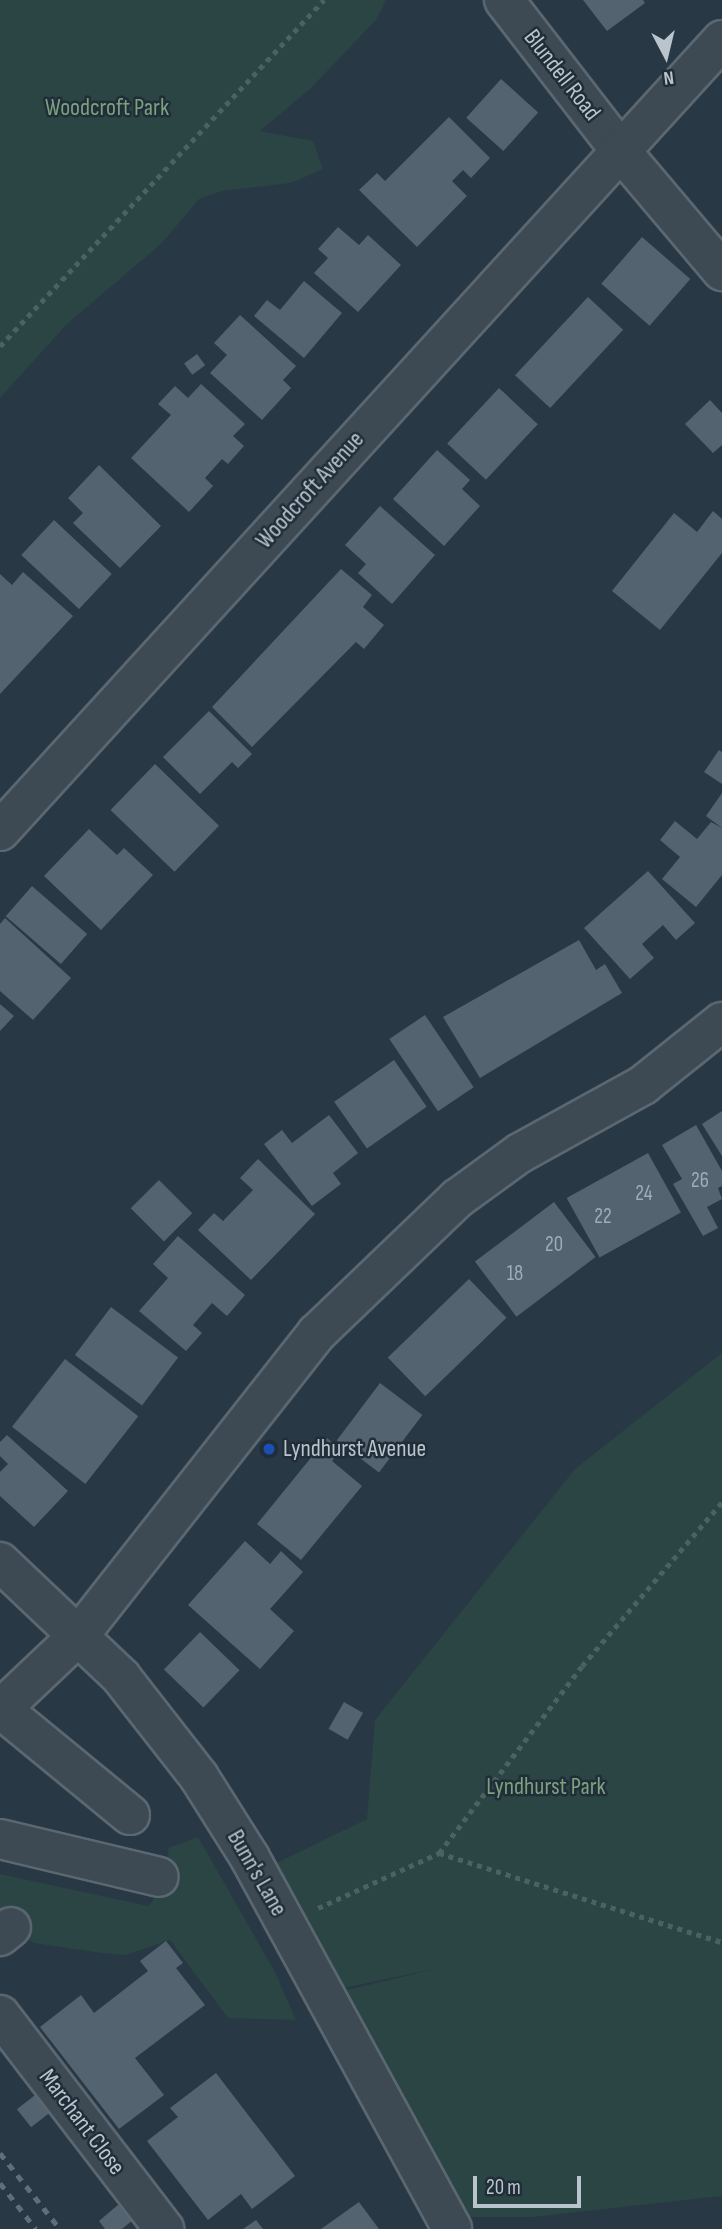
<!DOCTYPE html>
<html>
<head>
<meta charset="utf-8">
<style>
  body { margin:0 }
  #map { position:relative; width:722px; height:2229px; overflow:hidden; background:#283844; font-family:"Sofia Sans Condensed",sans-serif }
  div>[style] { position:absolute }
  .green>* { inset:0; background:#2a4544 }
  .building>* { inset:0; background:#546370; transform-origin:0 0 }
  .path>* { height:4.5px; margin-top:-2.25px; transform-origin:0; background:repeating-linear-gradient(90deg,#4b6262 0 5px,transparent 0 10px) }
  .roads { filter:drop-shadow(2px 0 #5b6771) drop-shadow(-2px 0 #5b6771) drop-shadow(0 2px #5b6771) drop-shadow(0 -2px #5b6771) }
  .minor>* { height:38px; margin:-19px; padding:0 19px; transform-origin:19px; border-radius:19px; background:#3d4953 }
  .rail>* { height:5px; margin-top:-2.5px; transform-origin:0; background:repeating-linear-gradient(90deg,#5f6e7a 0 7px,transparent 0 14px) }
  .dots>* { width:19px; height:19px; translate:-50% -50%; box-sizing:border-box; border:4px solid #212e39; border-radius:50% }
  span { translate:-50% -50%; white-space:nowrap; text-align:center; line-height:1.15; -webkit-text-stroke:5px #212e39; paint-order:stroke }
  .number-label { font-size:21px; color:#a0acb6 }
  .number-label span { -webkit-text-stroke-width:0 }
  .street-label { font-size:24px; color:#bac4cd }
  .park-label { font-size:24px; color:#79a27d }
  .poi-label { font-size:24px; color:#bac4cd }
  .left { translate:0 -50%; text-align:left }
  .north { position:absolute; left:631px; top:21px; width:70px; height:70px; -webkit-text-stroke:5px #212e39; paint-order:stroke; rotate:173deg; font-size:19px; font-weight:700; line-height:28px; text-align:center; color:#bac4cd }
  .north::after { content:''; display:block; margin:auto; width:24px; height:32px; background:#bac4cd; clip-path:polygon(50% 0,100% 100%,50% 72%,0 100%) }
  .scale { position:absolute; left:473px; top:2176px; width:108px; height:32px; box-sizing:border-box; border:4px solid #bac4cd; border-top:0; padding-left:9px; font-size:21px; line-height:24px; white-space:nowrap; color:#bac4cd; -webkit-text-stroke:5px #212e39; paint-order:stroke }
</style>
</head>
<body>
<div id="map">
  <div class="green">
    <i style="clip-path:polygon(0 0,386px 0,376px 20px,310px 89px,260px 131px,313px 141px,323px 169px,291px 183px,222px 191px,199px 199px,161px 244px,67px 324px,0 398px)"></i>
    <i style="clip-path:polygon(722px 1353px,722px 2196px,533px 2217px,453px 2217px,326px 1995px,439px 1968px,324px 1992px,258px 1872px,367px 1819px,375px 1720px,575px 1469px)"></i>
    <i style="clip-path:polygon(198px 1837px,275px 1972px,296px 2020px,228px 2018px,170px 1940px,126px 1955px,102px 1953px,34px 1943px,0 1922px,0 1874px,148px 1906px,169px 1882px,168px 1848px)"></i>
  </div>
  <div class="building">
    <i style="clip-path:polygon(583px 0,643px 0,645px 3px,607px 31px)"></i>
    <i style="left:501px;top:79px;width:50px;height:52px;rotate:42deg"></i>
    <i style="clip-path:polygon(449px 117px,490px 158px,471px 178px,463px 170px,452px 181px,467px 196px,417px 247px,359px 190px,377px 173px,385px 181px)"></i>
    <i style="clip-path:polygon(338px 227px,359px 245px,368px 235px,401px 265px,358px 312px,314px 273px,328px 258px,318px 249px)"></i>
    <i style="left:642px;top:237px;width:64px;height:62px;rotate:41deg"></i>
    <i style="clip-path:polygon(304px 281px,342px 313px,304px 358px,254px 316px,267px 300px,280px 310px)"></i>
    <i style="left:588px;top:297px;width:48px;height:107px;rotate:43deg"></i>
    <i style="clip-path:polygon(240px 315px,296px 366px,283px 380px,291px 388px,262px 420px,210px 373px,227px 355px,214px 343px)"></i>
    <i style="left:197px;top:354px;width:14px;height:16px;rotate:54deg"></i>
    <i style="clip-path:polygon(201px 384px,245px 424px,233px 436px,244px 446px,228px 464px,222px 459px,205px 478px,213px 486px,189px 512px,131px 458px,171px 415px,158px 404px,175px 386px,188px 398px)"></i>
    <i style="left:499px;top:388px;width:53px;height:76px;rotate:43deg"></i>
    <i style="clip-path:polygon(710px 400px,722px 413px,722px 445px,713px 453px,685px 424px)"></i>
    <i style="clip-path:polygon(437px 450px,470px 480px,462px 489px,480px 506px,444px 546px,393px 499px)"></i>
    <i style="clip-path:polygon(99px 465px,161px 526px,120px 568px,73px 523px,83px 513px,68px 498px)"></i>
    <i style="clip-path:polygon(380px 506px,435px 555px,392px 604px,358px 573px,366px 564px,345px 545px)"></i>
    <i style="clip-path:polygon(713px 511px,722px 519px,722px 553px,660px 630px,612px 591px,674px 513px,697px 532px)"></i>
    <i style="left:54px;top:520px;width:79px;height:48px;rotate:43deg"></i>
    <i style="clip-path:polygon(341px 569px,372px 595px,363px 607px,384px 625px,364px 649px,356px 642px,252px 747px,212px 707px)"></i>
    <i style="clip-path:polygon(23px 572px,73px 616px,0 694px,0 574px,12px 585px)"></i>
    <i style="clip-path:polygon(209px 711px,252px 754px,238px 768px,232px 762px,200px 794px,163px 757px)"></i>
    <i style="clip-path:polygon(719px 750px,722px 752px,722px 784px,704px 772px)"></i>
    <i style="left:155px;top:764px;width:89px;height:64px;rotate:44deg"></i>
    <i style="clip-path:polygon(722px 793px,722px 828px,706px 816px)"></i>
    <i style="clip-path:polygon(675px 821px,697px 839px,711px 822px,722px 828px,722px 875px,696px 907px,662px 879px,680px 857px,660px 840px)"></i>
    <i style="clip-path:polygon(89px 829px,117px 855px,124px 848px,153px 875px,101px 930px,44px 876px)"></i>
    <i style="clip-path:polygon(648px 871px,695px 923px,676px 940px,663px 925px,642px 944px,654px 958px,630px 979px,584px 928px)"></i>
    <i style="left:32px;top:886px;width:73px;height:40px;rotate:41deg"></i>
    <i style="clip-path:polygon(5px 918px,71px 978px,33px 1020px,0 991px,0 924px)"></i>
    <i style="clip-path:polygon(579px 940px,596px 970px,605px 964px,622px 993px,480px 1078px,443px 1017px)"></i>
    <i style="clip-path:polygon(0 1004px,14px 1016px,0 1031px)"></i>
    <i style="left:425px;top:1015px;width:87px;height:43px;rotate:56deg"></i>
    <i style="left:394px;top:1060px;width:57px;height:73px;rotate:55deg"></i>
    <i style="clip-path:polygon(722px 1111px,722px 1156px,702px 1124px)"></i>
    <i style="clip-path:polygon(329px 1115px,358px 1153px,333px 1173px,341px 1184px,312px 1206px,264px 1144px,282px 1130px,292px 1143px)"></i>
    <i style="clip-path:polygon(696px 1125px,722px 1171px,722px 1186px,718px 1188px,722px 1199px,707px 1207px,718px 1228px,703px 1236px,673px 1184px,682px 1179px,662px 1145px)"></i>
    <i style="left:648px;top:1153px;width:68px;height:93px;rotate:61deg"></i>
    <i style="clip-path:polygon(258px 1159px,315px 1214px,251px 1280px,198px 1230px,214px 1213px,223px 1221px,253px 1190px,240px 1178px)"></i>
    <i style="left:159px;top:1180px;width:47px;height:40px;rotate:45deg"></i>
    <i style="left:554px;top:1202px;width:69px;height:99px;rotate:53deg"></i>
    <i style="clip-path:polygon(178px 1236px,245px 1295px,227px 1316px,212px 1303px,193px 1325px,202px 1333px,186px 1351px,139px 1311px,168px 1278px,153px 1264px)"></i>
    <i style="left:469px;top:1279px;width:54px;height:113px;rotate:46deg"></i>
    <i style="left:111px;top:1307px;width:84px;height:60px;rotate:37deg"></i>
    <i style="left:65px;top:1359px;width:93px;height:86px;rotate:38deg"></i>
    <i style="left:380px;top:1383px;width:53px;height:72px;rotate:37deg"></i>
    <i style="clip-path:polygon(7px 1435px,68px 1491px,34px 1527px,0 1496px,0 1472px,8px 1464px,0 1456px,0 1442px)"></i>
    <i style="clip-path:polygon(327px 1438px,341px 1450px,332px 1461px,362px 1486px,301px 1560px,257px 1524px)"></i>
    <i style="clip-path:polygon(245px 1541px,270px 1564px,281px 1551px,303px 1572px,270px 1609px,294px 1631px,260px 1669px,188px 1605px)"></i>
    <i style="left:200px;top:1632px;width:55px;height:52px;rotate:44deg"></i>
    <i style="left:344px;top:1702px;width:22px;height:31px;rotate:30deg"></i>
    <i style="clip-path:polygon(166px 1941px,183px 1963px,176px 1968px,205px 2005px,135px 2058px,164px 2095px,119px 2129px,40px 2027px,81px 1995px,94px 2013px,148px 1971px,140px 1961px)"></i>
    <i style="clip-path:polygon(216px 2073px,295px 2176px,252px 2209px,241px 2194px,208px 2220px,147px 2141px,178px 2117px,170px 2108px)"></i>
    <i style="left:39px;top:2092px;width:23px;height:28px;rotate:52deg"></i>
    <i style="clip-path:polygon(359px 2202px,379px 2229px,321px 2229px)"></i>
    <i style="clip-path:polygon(119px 2204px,133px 2220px,122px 2229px,105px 2229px,99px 2221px)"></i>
    <i style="clip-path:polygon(256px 2220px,263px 2229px,243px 2229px)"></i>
  </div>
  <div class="path">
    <i style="left:0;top:346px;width:474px;rotate:-46.9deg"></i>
    <i style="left:439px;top:1853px;width:235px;rotate:-52.6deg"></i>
    <i style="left:582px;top:1666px;width:216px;rotate:-49.5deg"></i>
    <i style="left:318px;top:1908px;width:133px;rotate:-24.4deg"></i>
    <i style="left:439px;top:1853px;width:297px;rotate:17.5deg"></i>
  </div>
  <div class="roads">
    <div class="minor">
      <i style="left:504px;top:0;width:188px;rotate:52.3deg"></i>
      <i style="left:619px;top:149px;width:160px;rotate:49.8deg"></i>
      <i style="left:0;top:831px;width:1071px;rotate:-47.61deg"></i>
      <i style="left:0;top:1562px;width:167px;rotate:43.5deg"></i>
      <i style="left:121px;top:1677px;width:127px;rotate:52deg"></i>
      <i style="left:199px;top:1777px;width:96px;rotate:57.8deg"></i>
      <i style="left:250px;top:1858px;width:422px;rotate:61.4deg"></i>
      <i style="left:130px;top:1815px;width:167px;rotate:-140.6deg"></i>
      <i style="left:1px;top:1709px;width:109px;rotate:-43.5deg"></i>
      <i style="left:80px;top:1634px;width:383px;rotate:-51.8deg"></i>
      <i style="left:317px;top:1333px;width:195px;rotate:-43.8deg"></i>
      <i style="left:458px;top:1198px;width:77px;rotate:-36deg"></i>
      <i style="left:520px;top:1153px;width:141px;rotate:-28.9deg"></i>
      <i style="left:643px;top:1085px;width:101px;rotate:-38.6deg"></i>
      <i style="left:0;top:1839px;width:163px;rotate:13.4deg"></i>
      <i style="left:0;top:1936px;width:14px;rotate:-39deg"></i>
      <i style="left:0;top:2015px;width:270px;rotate:52.5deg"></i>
    </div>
  </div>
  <div class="rail">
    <i style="left:0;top:2153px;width:97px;rotate:51.7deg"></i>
    <i style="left:0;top:2183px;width:58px;rotate:52deg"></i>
  </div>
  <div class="dots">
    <i style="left:269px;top:1449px;background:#1a4fb4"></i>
  </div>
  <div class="number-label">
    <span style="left:700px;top:1181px">26</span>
    <span style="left:644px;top:1194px">24</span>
    <span style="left:603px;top:1217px">22</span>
    <span style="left:554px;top:1245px">20</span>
    <span style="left:515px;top:1274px">18</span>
  </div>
  <div class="street-label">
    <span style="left:562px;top:75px;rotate:52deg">Blundell Road</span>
    <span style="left:310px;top:490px;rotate:-48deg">Woodcroft Avenue</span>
    <span style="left:257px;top:1873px;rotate:60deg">Bunn's Lane</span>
    <span style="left:82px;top:2122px;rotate:53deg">Marchant Close</span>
  </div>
  <div class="park-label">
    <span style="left:107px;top:108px">Woodcroft Park</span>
    <span style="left:546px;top:1787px">Lyndhurst Park</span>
  </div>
  <div class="poi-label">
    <span class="left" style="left:283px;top:1449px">Lyndhurst Avenue</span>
  </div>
  <div class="north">N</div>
  <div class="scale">20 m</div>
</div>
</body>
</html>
